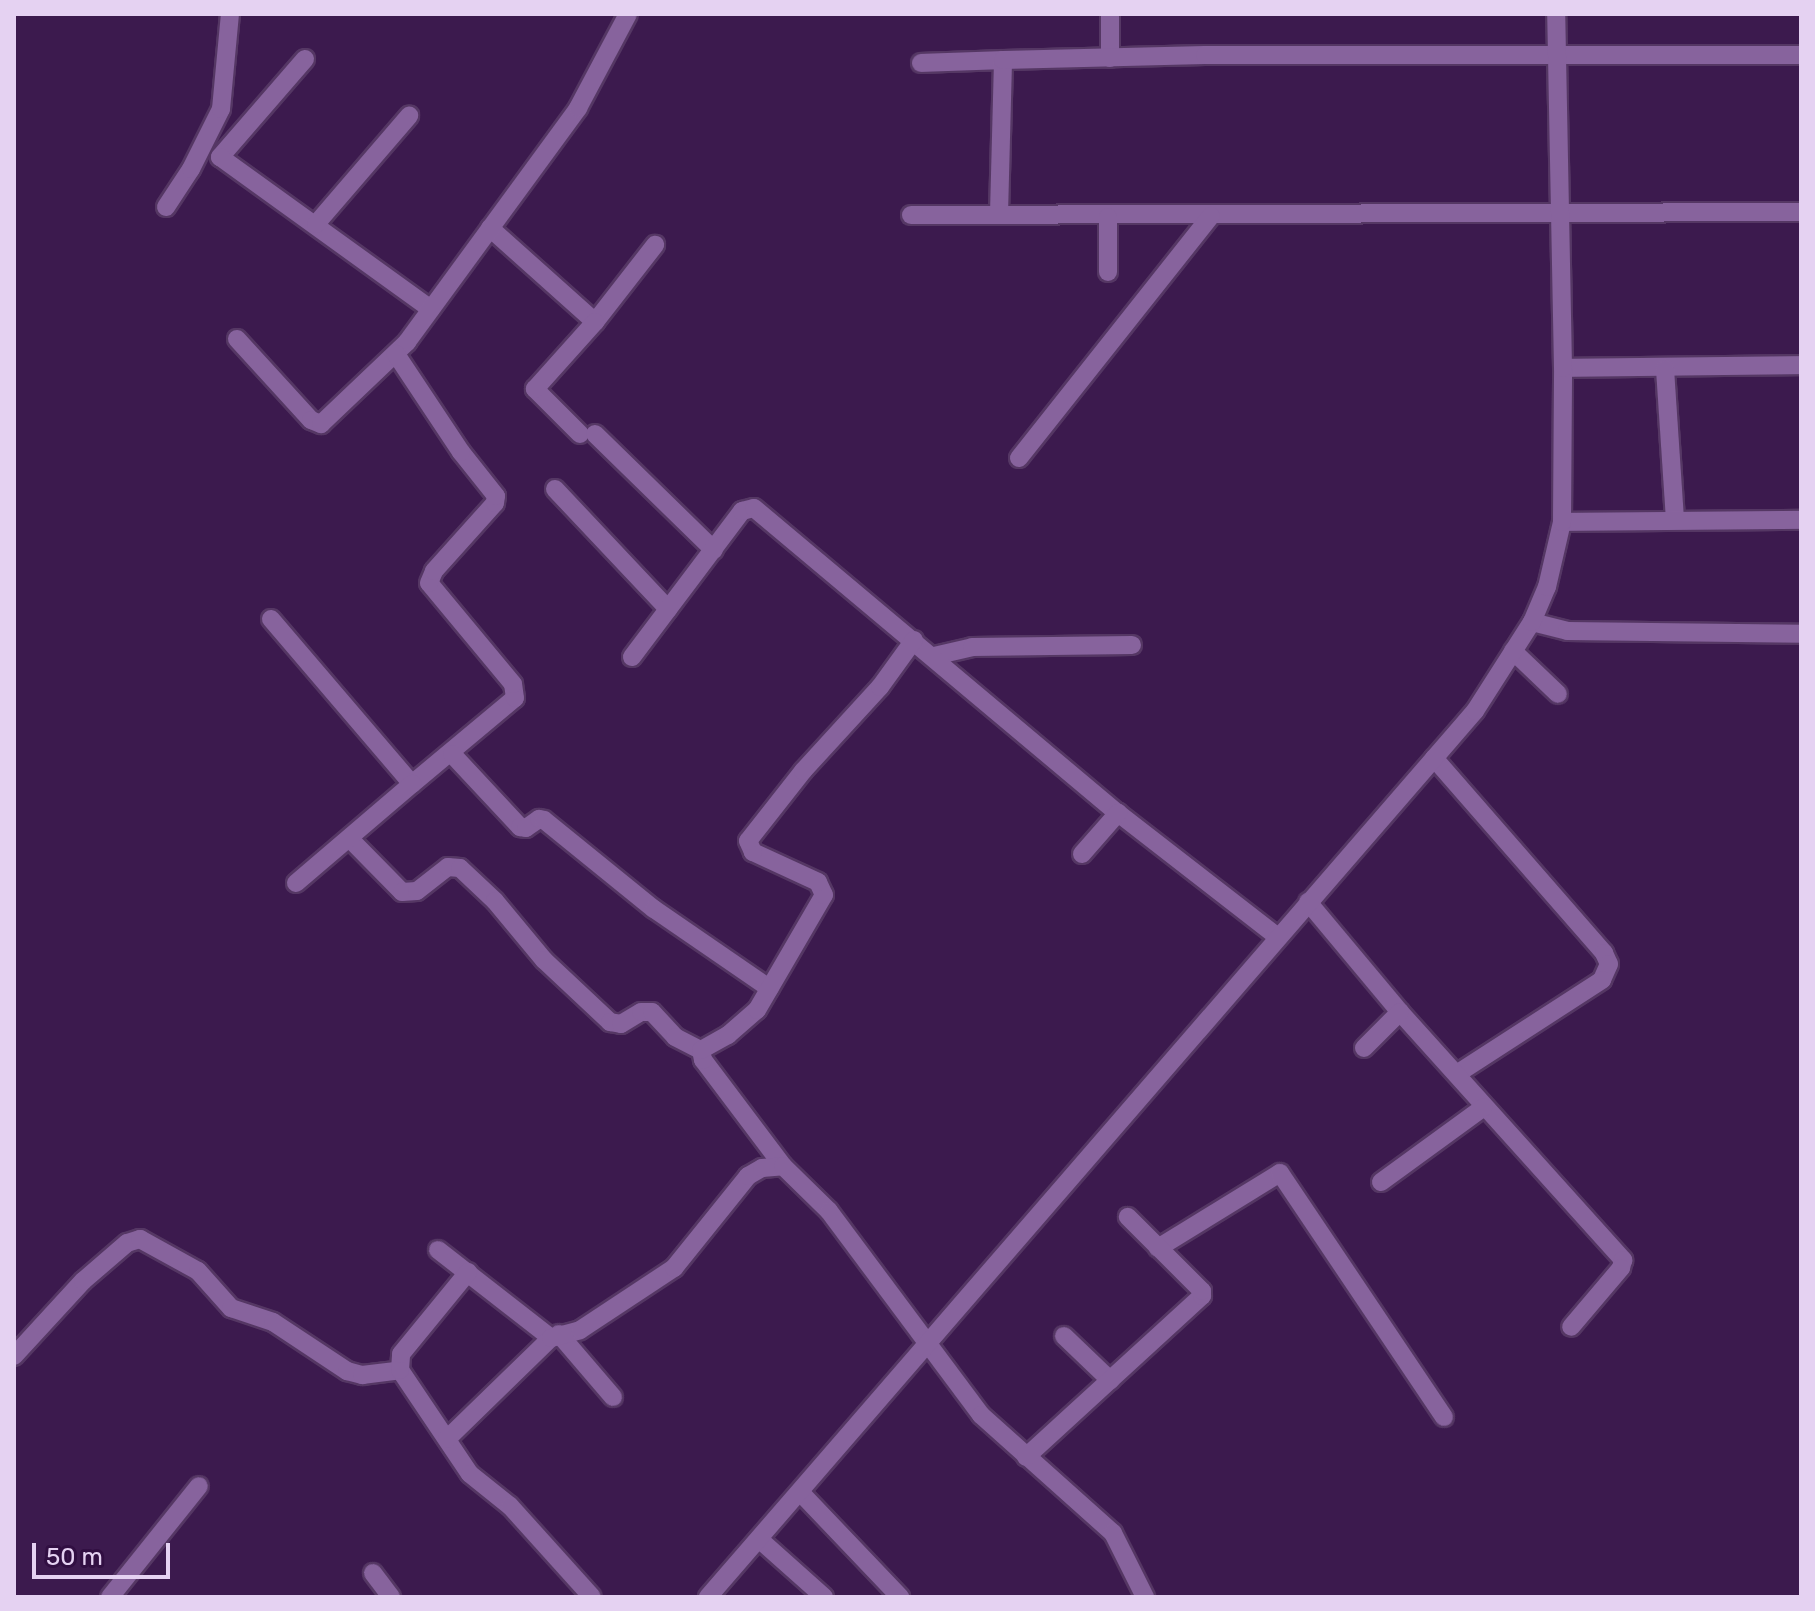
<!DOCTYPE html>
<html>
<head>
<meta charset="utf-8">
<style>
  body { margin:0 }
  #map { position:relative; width:1815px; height:1611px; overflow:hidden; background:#3c1a4e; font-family:Rubik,sans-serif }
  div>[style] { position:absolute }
  .roads { filter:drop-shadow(2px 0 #553764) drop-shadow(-2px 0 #553764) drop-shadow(0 2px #553764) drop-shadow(0 -2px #553764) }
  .minor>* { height:18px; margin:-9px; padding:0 9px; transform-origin:9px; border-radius:9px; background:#87639d }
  span { translate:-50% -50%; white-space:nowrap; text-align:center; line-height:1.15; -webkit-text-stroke:8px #310f42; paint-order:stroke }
  .frame { position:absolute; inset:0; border:16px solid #e5d2f2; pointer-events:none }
  .scale { position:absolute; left:32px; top:1543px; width:138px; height:36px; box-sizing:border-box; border:4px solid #e5d2f2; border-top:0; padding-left:10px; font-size:24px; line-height:28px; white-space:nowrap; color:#e5d2f2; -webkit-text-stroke:6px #310f42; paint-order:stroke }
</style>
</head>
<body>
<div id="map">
  <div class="roads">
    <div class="minor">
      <i style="left:1110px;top:58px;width:44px;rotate:-90deg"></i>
      <i style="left:305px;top:59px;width:130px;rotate:130.9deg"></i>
      <i style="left:220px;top:157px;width:260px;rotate:35.8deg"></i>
      <i style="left:921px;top:63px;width:82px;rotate:-2.1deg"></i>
      <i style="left:166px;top:207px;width:45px;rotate:-56.7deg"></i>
      <i style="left:191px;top:169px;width:67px;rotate:-63.4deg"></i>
      <i style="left:221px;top:109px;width:95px;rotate:-84.6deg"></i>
      <i style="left:999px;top:214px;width:154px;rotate:-88.5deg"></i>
      <i style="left:1003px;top:60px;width:202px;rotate:-1.4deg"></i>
      <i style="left:1205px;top:55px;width:596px"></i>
      <i style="left:911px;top:215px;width:890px;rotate:-0.19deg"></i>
      <i style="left:1108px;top:217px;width:55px;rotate:90deg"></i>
      <i style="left:316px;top:224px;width:143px;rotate:-49.3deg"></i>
      <i style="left:490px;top:228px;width:141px;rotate:41.8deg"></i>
      <i style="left:595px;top:322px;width:98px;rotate:-52.1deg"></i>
      <i style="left:237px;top:339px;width:110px;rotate:47.6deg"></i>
      <i style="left:311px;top:420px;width:11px;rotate:22deg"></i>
      <i style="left:321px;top:424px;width:119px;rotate:-43.6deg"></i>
      <i style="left:407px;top:342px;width:290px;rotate:-53.8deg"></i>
      <i style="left:578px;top:108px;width:106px;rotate:-62deg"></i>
      <i style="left:1563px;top:368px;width:238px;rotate:-0.7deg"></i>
      <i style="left:1665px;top:369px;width:151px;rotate:86.2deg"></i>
      <i style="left:580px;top:434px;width:64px;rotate:-135deg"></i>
      <i style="left:535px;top:389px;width:90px;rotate:-48.2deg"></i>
      <i style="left:595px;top:434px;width:166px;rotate:44.3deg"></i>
      <i style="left:1019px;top:458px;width:309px;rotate:-51.6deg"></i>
      <i style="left:555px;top:489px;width:165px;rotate:46.7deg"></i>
      <i style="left:1562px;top:522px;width:239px;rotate:-0.5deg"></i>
      <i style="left:271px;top:619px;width:217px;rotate:49.5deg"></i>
      <i style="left:412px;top:784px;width:134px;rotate:-39.9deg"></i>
      <i style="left:515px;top:698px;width:14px;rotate:-98deg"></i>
      <i style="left:513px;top:684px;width:131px;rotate:-129.7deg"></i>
      <i style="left:429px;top:583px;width:13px;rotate:-67deg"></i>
      <i style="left:434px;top:571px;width:91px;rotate:-48.1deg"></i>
      <i style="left:495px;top:503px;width:7px;rotate:-82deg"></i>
      <i style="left:496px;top:496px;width:56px;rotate:-128.5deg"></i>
      <i style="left:461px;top:452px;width:118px;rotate:-123.6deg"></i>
      <i style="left:1532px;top:622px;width:36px;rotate:14deg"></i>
      <i style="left:1567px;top:631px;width:234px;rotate:0.7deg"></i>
      <i style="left:1513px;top:651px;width:62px;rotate:43.7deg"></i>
      <i style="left:934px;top:656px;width:39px;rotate:-13deg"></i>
      <i style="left:972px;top:647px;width:160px;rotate:-0.7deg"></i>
      <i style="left:632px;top:657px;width:183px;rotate:-53deg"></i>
      <i style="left:742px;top:511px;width:12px;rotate:-14deg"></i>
      <i style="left:754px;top:508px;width:475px;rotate:40deg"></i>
      <i style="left:1118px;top:813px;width:202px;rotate:37.8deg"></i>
      <i style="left:452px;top:754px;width:100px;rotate:47deg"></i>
      <i style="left:520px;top:827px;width:6px;rotate:9deg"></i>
      <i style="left:526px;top:828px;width:16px;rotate:-35deg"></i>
      <i style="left:539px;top:819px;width:5px;rotate:11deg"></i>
      <i style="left:544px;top:820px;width:141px;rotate:39deg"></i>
      <i style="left:654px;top:909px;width:140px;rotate:34.5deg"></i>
      <i style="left:1434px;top:758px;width:259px;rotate:48.9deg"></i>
      <i style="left:1604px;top:953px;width:12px;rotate:66deg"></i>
      <i style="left:1609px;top:964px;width:17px;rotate:114deg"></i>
      <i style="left:1602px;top:980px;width:171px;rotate:147.1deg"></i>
      <i style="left:350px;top:839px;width:74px;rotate:45.5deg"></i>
      <i style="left:402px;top:892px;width:15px;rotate:-4deg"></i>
      <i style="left:417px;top:891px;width:39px;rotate:-38deg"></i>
      <i style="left:448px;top:867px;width:12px;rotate:5deg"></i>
      <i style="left:460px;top:868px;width:48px;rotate:43.3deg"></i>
      <i style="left:495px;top:901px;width:77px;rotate:50.3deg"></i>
      <i style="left:544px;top:960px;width:91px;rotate:43.2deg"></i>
      <i style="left:610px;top:1022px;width:11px;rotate:10deg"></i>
      <i style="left:621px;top:1024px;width:23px;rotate:-31deg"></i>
      <i style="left:641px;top:1012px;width:11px"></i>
      <i style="left:652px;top:1012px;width:34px;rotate:47deg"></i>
      <i style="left:675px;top:1037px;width:29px;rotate:27deg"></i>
      <i style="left:1082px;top:854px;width:55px;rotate:-48.7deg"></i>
      <i style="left:296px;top:883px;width:153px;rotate:-40.5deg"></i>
      <i style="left:1308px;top:902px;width:143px;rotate:50.1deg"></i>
      <i style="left:1400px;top:1012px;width:334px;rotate:48deg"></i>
      <i style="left:1623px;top:1260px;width:8px;rotate:104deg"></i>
      <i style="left:1621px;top:1268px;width:77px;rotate:130.3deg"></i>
      <i style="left:1364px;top:1048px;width:51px;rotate:-45deg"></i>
      <i style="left:783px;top:1166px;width:133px;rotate:-127deg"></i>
      <i style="left:703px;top:1060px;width:10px;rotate:-101deg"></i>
      <i style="left:701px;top:1050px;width:31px;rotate:-29deg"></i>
      <i style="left:728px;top:1035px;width:38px;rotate:-41deg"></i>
      <i style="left:757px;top:1010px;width:133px;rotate:-59.8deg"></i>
      <i style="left:824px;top:895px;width:14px;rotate:-115deg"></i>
      <i style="left:818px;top:882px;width:72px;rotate:-155.2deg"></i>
      <i style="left:753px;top:852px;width:12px;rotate:-114deg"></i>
      <i style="left:748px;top:841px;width:89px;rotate:-51.8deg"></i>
      <i style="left:803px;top:771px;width:114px;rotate:-47.5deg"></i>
      <i style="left:880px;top:687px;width:58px;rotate:-54.1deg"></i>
      <i style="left:1381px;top:1182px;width:127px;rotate:-36.1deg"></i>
      <i style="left:1158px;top:1248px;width:143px;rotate:-31.6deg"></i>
      <i style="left:1280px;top:1173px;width:294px;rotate:56.1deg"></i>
      <i style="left:438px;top:1250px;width:143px;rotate:37.9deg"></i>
      <i style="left:559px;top:1334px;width:83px;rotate:49.4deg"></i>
      <i style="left:1064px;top:1336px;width:64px;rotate:43.7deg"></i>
      <i style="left:14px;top:1356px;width:102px;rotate:-47.4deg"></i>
      <i style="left:83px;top:1281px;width:58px;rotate:-40.8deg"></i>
      <i style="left:127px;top:1243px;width:14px;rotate:-17deg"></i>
      <i style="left:140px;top:1239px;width:66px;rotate:28.9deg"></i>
      <i style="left:198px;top:1271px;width:50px;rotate:48.3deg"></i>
      <i style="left:231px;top:1308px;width:44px;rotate:18.4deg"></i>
      <i style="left:273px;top:1322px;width:89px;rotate:33.5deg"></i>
      <i style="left:347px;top:1371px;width:16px;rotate:15deg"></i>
      <i style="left:362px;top:1375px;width:38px;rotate:-7deg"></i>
      <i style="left:400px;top:1370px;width:125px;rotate:56.1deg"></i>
      <i style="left:470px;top:1474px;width:51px;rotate:38.7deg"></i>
      <i style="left:510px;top:1506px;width:122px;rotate:48deg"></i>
      <i style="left:400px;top:1370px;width:16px;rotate:-86deg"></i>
      <i style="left:401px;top:1354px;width:106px;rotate:-50.7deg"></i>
      <i style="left:447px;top:1439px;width:145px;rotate:-44.2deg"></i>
      <i style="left:551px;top:1338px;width:30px;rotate:-15deg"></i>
      <i style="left:580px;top:1330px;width:113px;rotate:-33.4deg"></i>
      <i style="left:674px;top:1268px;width:118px;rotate:-51.2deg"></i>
      <i style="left:748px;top:1176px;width:16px;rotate:-30deg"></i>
      <i style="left:762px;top:1168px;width:21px;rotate:-5deg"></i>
      <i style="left:783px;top:1166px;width:64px;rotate:44.4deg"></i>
      <i style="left:829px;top:1211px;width:254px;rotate:53.3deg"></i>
      <i style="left:981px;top:1415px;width:177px;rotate:41.8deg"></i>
      <i style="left:1113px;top:1533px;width:72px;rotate:63.4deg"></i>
      <i style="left:1026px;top:1457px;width:239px;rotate:-42.5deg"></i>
      <i style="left:1202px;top:1296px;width:5px;rotate:-90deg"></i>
      <i style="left:1202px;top:1291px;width:105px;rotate:-135deg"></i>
      <i style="left:801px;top:1493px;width:144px;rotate:46.4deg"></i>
      <i style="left:759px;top:1539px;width:87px;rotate:41.7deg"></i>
      <i style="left:373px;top:1573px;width:30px;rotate:53deg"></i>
      <i style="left:110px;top:1597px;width:142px;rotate:-51.3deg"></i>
      <i style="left:708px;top:1597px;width:1172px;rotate:-49.12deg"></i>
      <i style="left:1475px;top:711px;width:106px;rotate:-57.4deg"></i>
      <i style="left:1532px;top:622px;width:38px;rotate:-67deg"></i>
      <i style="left:1547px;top:587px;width:67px;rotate:-77deg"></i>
      <i style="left:1562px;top:522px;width:154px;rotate:-89.6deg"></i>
      <i style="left:1563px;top:368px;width:354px;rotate:-91.1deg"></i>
    </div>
  </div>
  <div class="frame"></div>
  <div class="scale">50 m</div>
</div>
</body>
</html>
